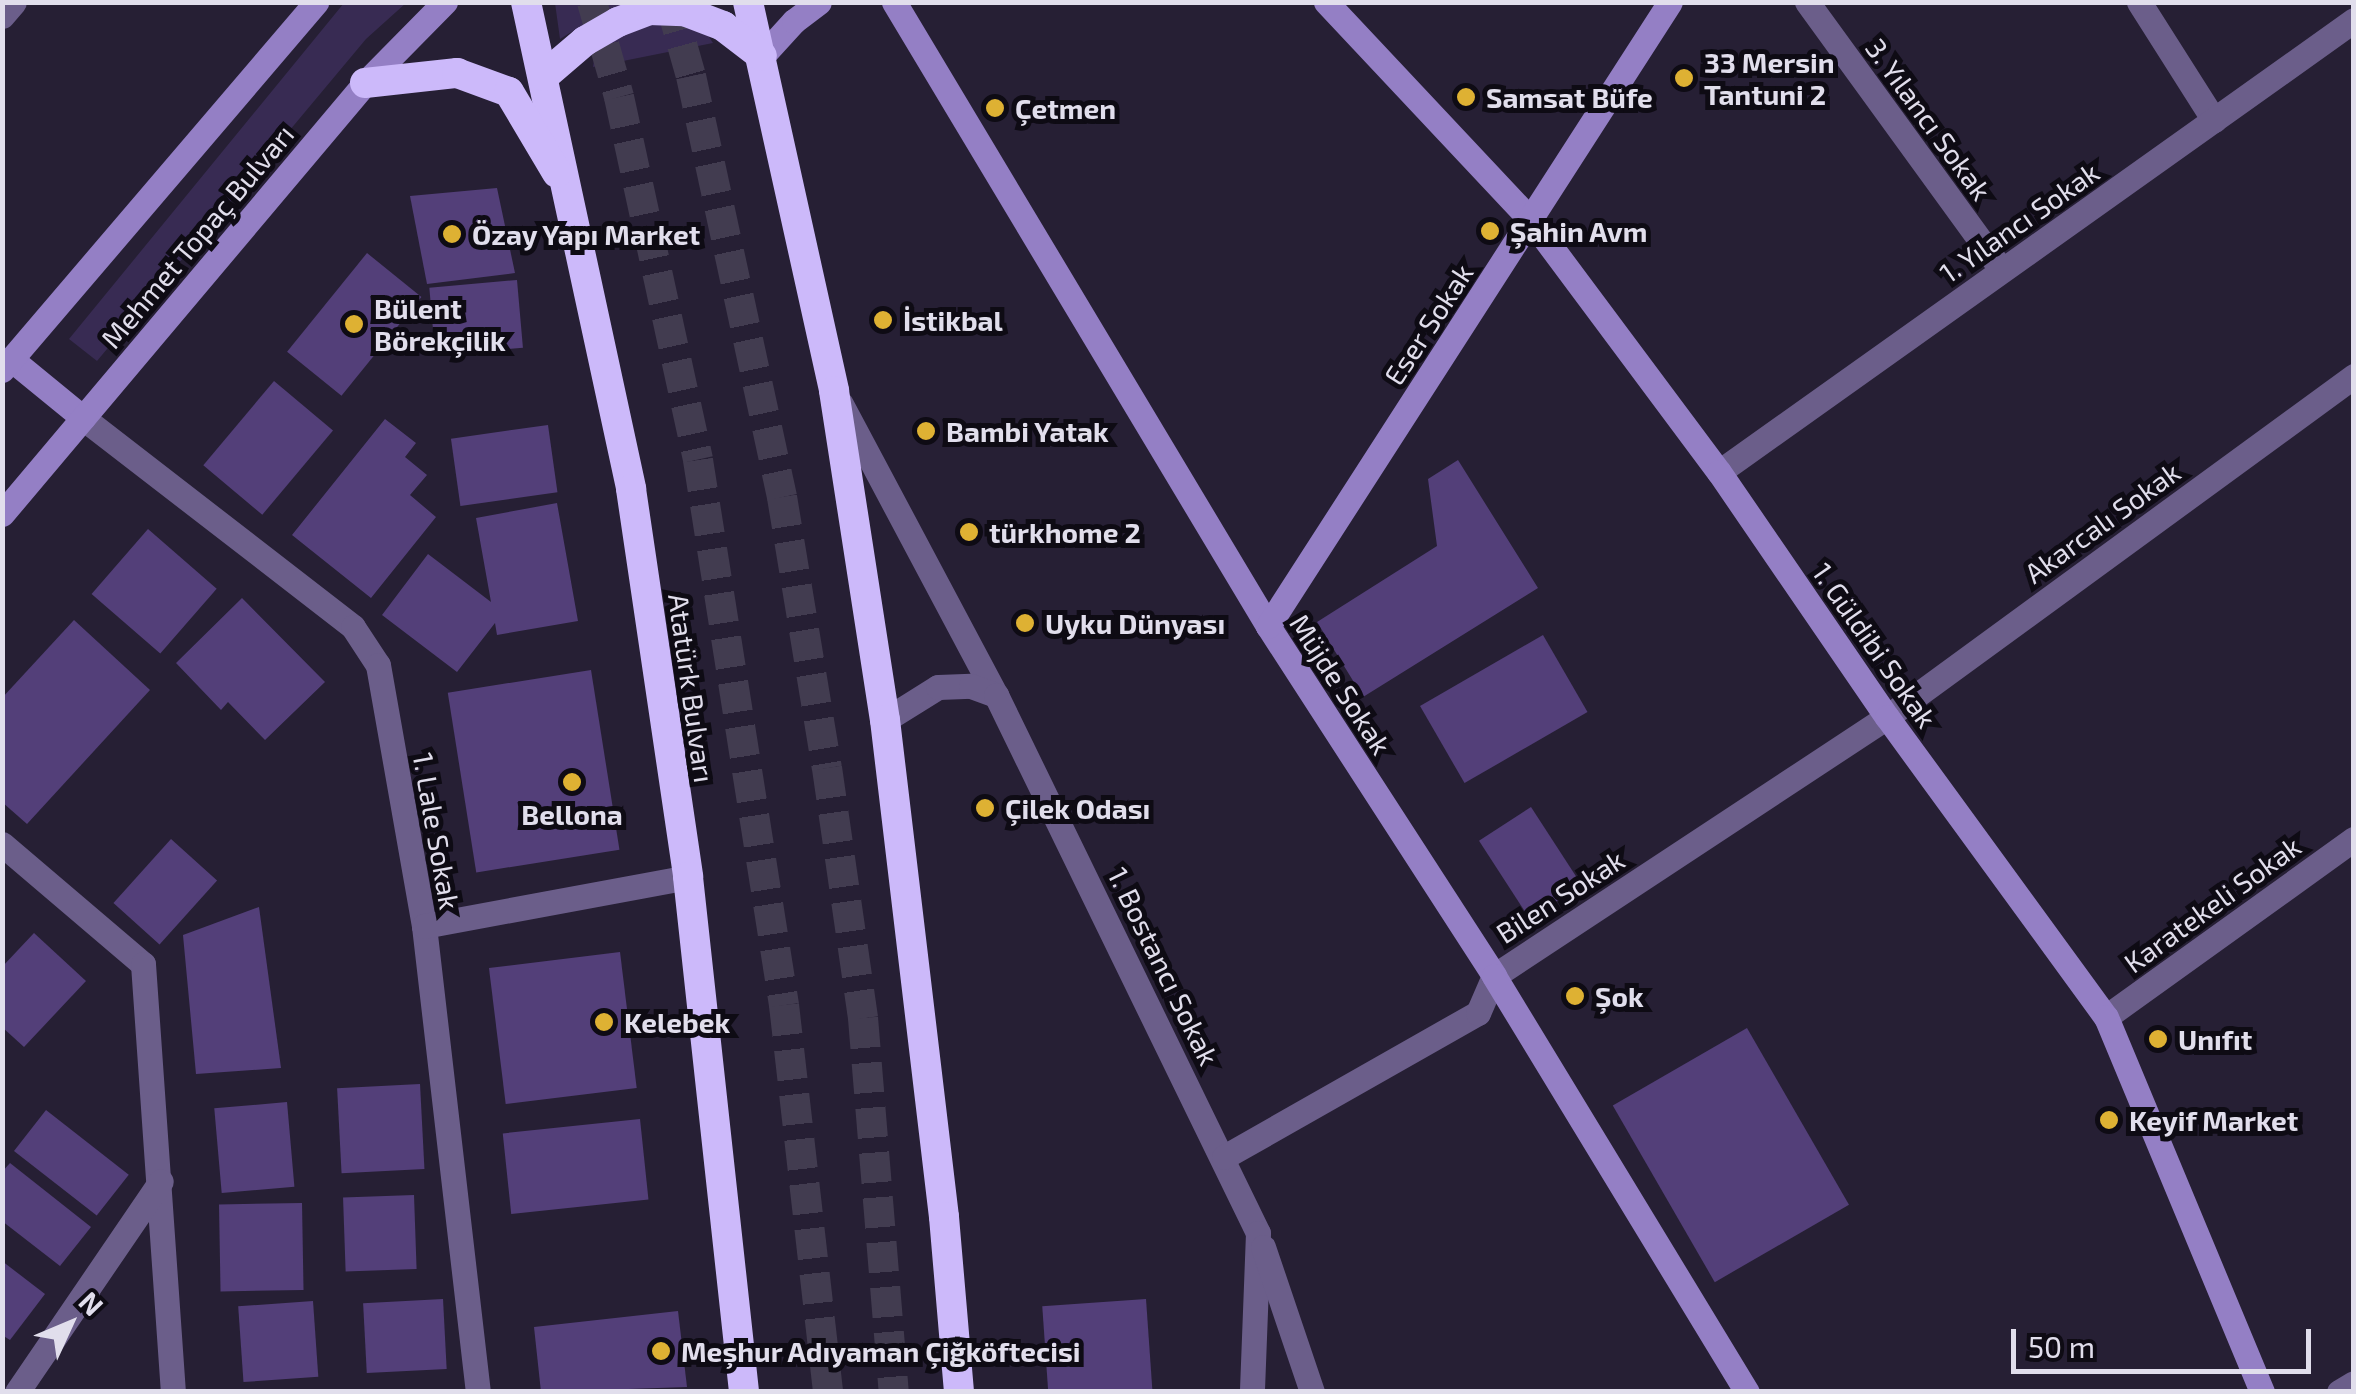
<!DOCTYPE html>
<html>
<head>
<meta charset="utf-8">
<style>
  body { margin:0 }
  #map { position:relative; width:2356px; height:1394px; overflow:hidden; background:#261f34; font-family:"Exo 2",sans-serif }
  div>[style] { position:absolute }
  .green>* { inset:0; background:#382b53 }
  .building>* { inset:0; background:#533f79; transform-origin:0 0 }
  .highway-tunnel>* { height:30px; margin-top:-15px; transform-origin:0; background:repeating-linear-gradient(90deg,#423c50 0 30px,transparent 0 45px) }
  .street>* { height:25px; margin:-12.5px; padding:0 12.5px; transform-origin:12.5px; border-radius:12.5px; background:#6b5e8a }
  .secondary>* { height:25px; margin:-12.5px; padding:0 12.5px; transform-origin:12.5px; border-radius:12.5px; background:#947fc5 }
  .highway>* { height:30px; margin:-15px; padding:0 15px; transform-origin:15px; border-radius:15px; background:#ccb9fa }
  .dots>* { width:28px; height:28px; translate:-50% -50%; box-sizing:border-box; border:5px solid #0e0b14; border-radius:50% }
  span { translate:-50% -50%; white-space:nowrap; text-align:center; line-height:1.15; -webkit-text-stroke:10px #0e0b14; paint-order:stroke }
  .poi-label { font-size:28px; color:#e1deec; font-weight:700 }
  .left { translate:0 -50%; text-align:left }
  .street-label { font-size:28px; color:#e1deec }
  .frame { position:absolute; inset:0; border:5px solid #e1deec; pointer-events:none }
  .north { position:absolute; left:20px; top:1274px; width:100px; height:100px; -webkit-text-stroke:8px #0e0b14; paint-order:stroke; rotate:46deg; font-size:28px; font-weight:700; line-height:40px; text-align:center; color:#e1deec }
  .north::after { content:''; display:block; margin:auto; width:35px; height:45px; background:#e1deec; clip-path:polygon(50% 0,100% 100%,50% 72%,0 100%) }
  .scale { position:absolute; left:2011px; top:1329px; width:300px; height:45px; box-sizing:border-box; border:5px solid #e1deec; border-top:0; padding-left:12px; font-size:30px; line-height:35px; white-space:nowrap; color:#e1deec; -webkit-text-stroke:8px #0e0b14; paint-order:stroke }
</style>
</head>
<body>
<div id="map">
  <div class="green">
    <i style="clip-path:polygon(344px 3px,406px 3px,366px 39px,97px 361px,69px 339px)"></i>
    <i style="clip-path:polygon(555px 3px,632px 3px,599px 15px,560px 39px)"></i>
    <i style="clip-path:polygon(663px 18px,706px 32px,713px 43px,593px 67px,595px 55px,614px 36px)"></i>
  </div>
  <div class="building">
    <i style="clip-path:polygon(497px 188px,515px 273px,427px 284px,410px 196px)"></i>
    <i style="left:367px;top:253px;width:70px;height:127px;rotate:39deg"></i>
    <i style="left:517px;top:280px;width:68px;height:88px;rotate:85deg"></i>
    <i style="left:274px;top:381px;width:77px;height:110px;rotate:40deg"></i>
    <i style="clip-path:polygon(385px 419px,416px 443px,405px 457px,427px 475px,410px 495px,436px 517px,371px 598px,292px 535px)"></i>
    <i style="left:548px;top:425px;width:68px;height:98px;rotate:82deg"></i>
    <i style="clip-path:polygon(1458px 460px,1538px 588px,1363px 697px,1317px 622px,1437px 546px,1428px 479px)"></i>
    <i style="clip-path:polygon(557px 503px,578px 621px,497px 635px,495px 623px,457px 672px,382px 615px,428px 554px,491px 602px,476px 518px)"></i>
    <i style="left:148px;top:529px;width:91px;height:86px;rotate:41deg"></i>
    <i style="clip-path:polygon(242px 598px,325px 682px,265px 740px,228px 702px,221px 710px,176px 663px)"></i>
    <i style="clip-path:polygon(74px 620px,150px 690px,27px 824px,2px 802px,2px 698px)"></i>
    <i style="left:1543px;top:635px;width:89px;height:142px;rotate:60deg"></i>
    <i style="left:591px;top:670px;width:182px;height:145px;rotate:81deg"></i>
    <i style="left:1531px;top:807px;width:93px;height:62px;rotate:57deg"></i>
    <i style="left:171px;top:839px;width:62px;height:86px;rotate:42deg"></i>
    <i style="clip-path:polygon(259px 907px,281px 1068px,196px 1074px,183px 935px)"></i>
    <i style="clip-path:polygon(34px 933px,86px 981px,24px 1047px,2px 1027px,2px 967px)"></i>
    <i style="left:620px;top:952px;width:137px;height:132px;rotate:83deg"></i>
    <i style="left:1747px;top:1028px;width:204px;height:155px;rotate:60deg"></i>
    <i style="left:420px;top:1084px;width:85px;height:83px;rotate:87deg"></i>
    <i style="left:287px;top:1102px;width:85px;height:73px;rotate:85deg"></i>
    <i style="left:46px;top:1110px;width:105px;height:52px;rotate:38deg"></i>
    <i style="left:640px;top:1119px;width:81px;height:138px;rotate:84deg"></i>
    <i style="clip-path:polygon(10px 1163px,91px 1227px,60px 1266px,2px 1221px,2px 1172px)"></i>
    <i style="left:414px;top:1195px;width:74px;height:71px;rotate:88deg"></i>
    <i style="left:302px;top:1203px;width:87px;height:83px;rotate:89deg"></i>
    <i style="clip-path:polygon(2px 1261px,45px 1294px,10px 1340px,2px 1335px)"></i>
    <i style="left:443px;top:1299px;width:70px;height:80px;rotate:87deg"></i>
    <i style="left:1146px;top:1299px;width:93px;height:104px;rotate:86deg"></i>
    <i style="left:313px;top:1301px;width:76px;height:75px;rotate:86deg"></i>
    <i style="clip-path:polygon(678px 1311px,687px 1387px,541px 1392px,534px 1327px)"></i>
  </div>
  <div class="highway-tunnel">
    <i style="left:592px;top:2px;width:99px;rotate:74.1deg"></i>
    <i style="left:619px;top:97px;width:371px;rotate:77.7deg"></i>
    <i style="left:698px;top:460px;width:552px;rotate:81.03deg"></i>
    <i style="left:784px;top:1005px;width:389px;rotate:83.5deg"></i>
    <i style="left:670px;top:2px;width:77px;rotate:74.2deg"></i>
    <i style="left:691px;top:76px;width:431px;rotate:77.8deg"></i>
    <i style="left:782px;top:497px;width:275px;rotate:80.6deg"></i>
    <i style="left:827px;top:768px;width:253px;rotate:81.8deg"></i>
    <i style="left:863px;top:1018px;width:375px;rotate:85.3deg"></i>
  </div>
  <div class="street">
    <i style="left:1807px;top:2px;width:331px;rotate:54deg"></i>
    <i style="left:2139px;top:2px;width:140px;rotate:57.6deg"></i>
    <i style="left:2px;top:16px;width:18px;rotate:-49deg"></i>
    <i style="left:841px;top:404px;width:330px;rotate:62deg"></i>
    <i style="left:83px;top:418px;width:341px;rotate:37.7deg"></i>
    <i style="left:353px;top:627px;width:45px;rotate:56.7deg"></i>
    <i style="left:378px;top:665px;width:265px;rotate:80deg"></i>
    <i style="left:424px;top:926px;width:469px;rotate:83.4deg"></i>
    <i style="left:1719px;top:472px;width:779px;rotate:-35.44deg"></i>
    <i style="left:885px;top:720px;width:62px;rotate:-31.9deg"></i>
    <i style="left:938px;top:687px;width:33px;rotate:-2deg"></i>
    <i style="left:971px;top:686px;width:27px;rotate:20deg"></i>
    <i style="left:996px;top:695px;width:598px;rotate:64.03deg"></i>
    <i style="left:1258px;top:1233px;width:159px;rotate:92.2deg"></i>
    <i style="left:2px;top:844px;width:185px;rotate:40.4deg"></i>
    <i style="left:143px;top:964px;width:429px;rotate:86deg"></i>
    <i style="left:424px;top:926px;width:269px;rotate:-10.5deg"></i>
    <i style="left:2106px;top:1017px;width:305px;rotate:-35.7deg"></i>
    <i style="left:1224px;top:1157px;width:292px;rotate:-29.6deg"></i>
    <i style="left:1478px;top:1013px;width:40px;rotate:-66.6deg"></i>
    <i style="left:1494px;top:976px;width:471px;rotate:-33.4deg"></i>
    <i style="left:1887px;top:717px;width:578px;rotate:-36.14deg"></i>
    <i style="left:1263px;top:1247px;width:153px;rotate:71.3deg"></i>
    <i style="left:17px;top:1392px;width:255px;rotate:-55.7deg"></i>
    <i style="left:2339px;top:1392px;width:17px;rotate:-31deg"></i>
  </div>
  <div class="secondary">
    <i style="left:894px;top:2px;width:727px;rotate:59.06deg"></i>
    <i style="left:1268px;top:626px;width:417px;rotate:57.1deg"></i>
    <i style="left:1494px;top:976px;width:487px;rotate:58.7deg"></i>
    <i style="left:1326px;top:2px;width:299px;rotate:46.8deg"></i>
    <i style="left:1531px;top:220px;width:314px;rotate:53.3deg"></i>
    <i style="left:1719px;top:472px;width:297px;rotate:55.6deg"></i>
    <i style="left:1887px;top:717px;width:371px;rotate:53.9deg"></i>
    <i style="left:2106px;top:1017px;width:406px;rotate:67.4deg"></i>
    <i style="left:762px;top:56px;width:47px;rotate:-47.6deg"></i>
    <i style="left:794px;top:21px;width:31px;rotate:-37deg"></i>
    <i style="left:11px;top:359px;width:93px;rotate:39.3deg"></i>
    <i style="left:2px;top:370px;width:484px;rotate:-49.5deg"></i>
    <i style="left:2px;top:514px;width:563px;rotate:-49.89deg"></i>
    <i style="left:365px;top:83px;width:114px;rotate:-45.4deg"></i>
    <i style="left:1268px;top:626px;width:742px;rotate:-57.21deg"></i>
  </div>
  <div class="highway">
    <i style="left:526px;top:2px;width:498px;rotate:77.8deg"></i>
    <i style="left:631px;top:489px;width:392px;rotate:81.6deg"></i>
    <i style="left:688px;top:877px;width:518px;rotate:83.79deg"></i>
    <i style="left:748px;top:2px;width:398px;rotate:77.5deg"></i>
    <i style="left:834px;top:391px;width:333px;rotate:81.2deg"></i>
    <i style="left:885px;top:720px;width:500px;rotate:83.23deg"></i>
    <i style="left:944px;top:1217px;width:176px;rotate:85.1deg"></i>
    <i style="left:544px;top:76px;width:54px;rotate:-40.5deg"></i>
    <i style="left:585px;top:41px;width:38px;rotate:-30deg"></i>
    <i style="left:618px;top:22px;width:33px;rotate:-21deg"></i>
    <i style="left:649px;top:10px;width:35px;rotate:2deg"></i>
    <i style="left:684px;top:11px;width:42px;rotate:21deg"></i>
    <i style="left:723px;top:26px;width:49px;rotate:37.6deg"></i>
    <i style="left:365px;top:83px;width:93px;rotate:-6.2deg"></i>
    <i style="left:457px;top:73px;width:55px;rotate:20.1deg"></i>
    <i style="left:509px;top:92px;width:94px;rotate:59.3deg"></i>
  </div>
  <div class="dots">
    <i style="left:1684px;top:78px;background:#deb133"></i>
    <i style="left:1466px;top:97px;background:#deb133"></i>
    <i style="left:995px;top:108px;background:#deb133"></i>
    <i style="left:1490px;top:231px;background:#deb133"></i>
    <i style="left:452px;top:234px;background:#deb133"></i>
    <i style="left:883px;top:320px;background:#deb133"></i>
    <i style="left:354px;top:324px;background:#deb133"></i>
    <i style="left:926px;top:431px;background:#deb133"></i>
    <i style="left:969px;top:532px;background:#deb133"></i>
    <i style="left:1025px;top:623px;background:#deb133"></i>
    <i style="left:572px;top:782px;background:#deb133"></i>
    <i style="left:985px;top:808px;background:#deb133"></i>
    <i style="left:1575px;top:996px;background:#deb133"></i>
    <i style="left:604px;top:1022px;background:#deb133"></i>
    <i style="left:2158px;top:1039px;background:#deb133"></i>
    <i style="left:2109px;top:1120px;background:#deb133"></i>
    <i style="left:661px;top:1351px;background:#deb133"></i>
  </div>
  <div class="poi-label">
    <span class="left" style="left:1704px;top:78px">33 Mersin<br>Tantuni 2</span>
    <span class="left" style="left:1486px;top:97px">Samsat Büfe</span>
    <span class="left" style="left:1015px;top:108px">Çetmen</span>
    <span class="left" style="left:1510px;top:231px">Şahin Avm</span>
    <span class="left" style="left:472px;top:234px">Özay Yapı Market</span>
    <span class="left" style="left:374px;top:324px">Bülent<br>Börekçilik</span>
    <span class="left" style="left:903px;top:320px">İstikbal</span>
    <span class="left" style="left:946px;top:431px">Bambi Yatak</span>
    <span class="left" style="left:989px;top:532px">türkhome 2</span>
    <span class="left" style="left:1045px;top:623px">Uyku Dünyası</span>
    <span class="left" style="left:1005px;top:808px">Çilek Odası</span>
    <span style="left:572px;top:814px">Bellona</span>
    <span class="left" style="left:1595px;top:996px">Şok</span>
    <span class="left" style="left:624px;top:1022px">Kelebek</span>
    <span class="left" style="left:2178px;top:1039px">Unıfıt</span>
    <span class="left" style="left:2129px;top:1120px">Keyif Market</span>
    <span class="left" style="left:681px;top:1351px">Meşhur Adıyaman Çiğköftecisi</span>
  </div>
  <div class="street-label">
    <span style="left:1929px;top:119px;rotate:54deg">3. Yılancı Sokak</span>
    <span style="left:2019px;top:222px;rotate:-35deg">1. Yılancı Sokak</span>
    <span style="left:197px;top:236px;rotate:-50deg">Mehmet Topaç Bulvarı</span>
    <span style="left:1428px;top:324px;rotate:-57deg">Eser Sokak</span>
    <span style="left:2102px;top:522px;rotate:-36deg">Akarcalı Sokak</span>
    <span style="left:1875px;top:645px;rotate:55deg">1. Güldibi Sokak</span>
    <span style="left:1341px;top:684px;rotate:57deg">Müjde Sokak</span>
    <span style="left:692px;top:688px;rotate:82deg">Atatürk Bulvarı</span>
    <span style="left:437px;top:831px;rotate:80deg">1. Lale Sokak</span>
    <span style="left:1560px;top:896px;rotate:-33deg">Bilen Sokak</span>
    <span style="left:2212px;top:904px;rotate:-36deg">Karatekeli Sokak</span>
    <span style="left:1164px;top:966px;rotate:64deg">1. Bostancı Sokak</span>
  </div>
  <div class="frame"></div>
  <div class="north">N</div>
  <div class="scale">50 m</div>
</div>
</body>
</html>
